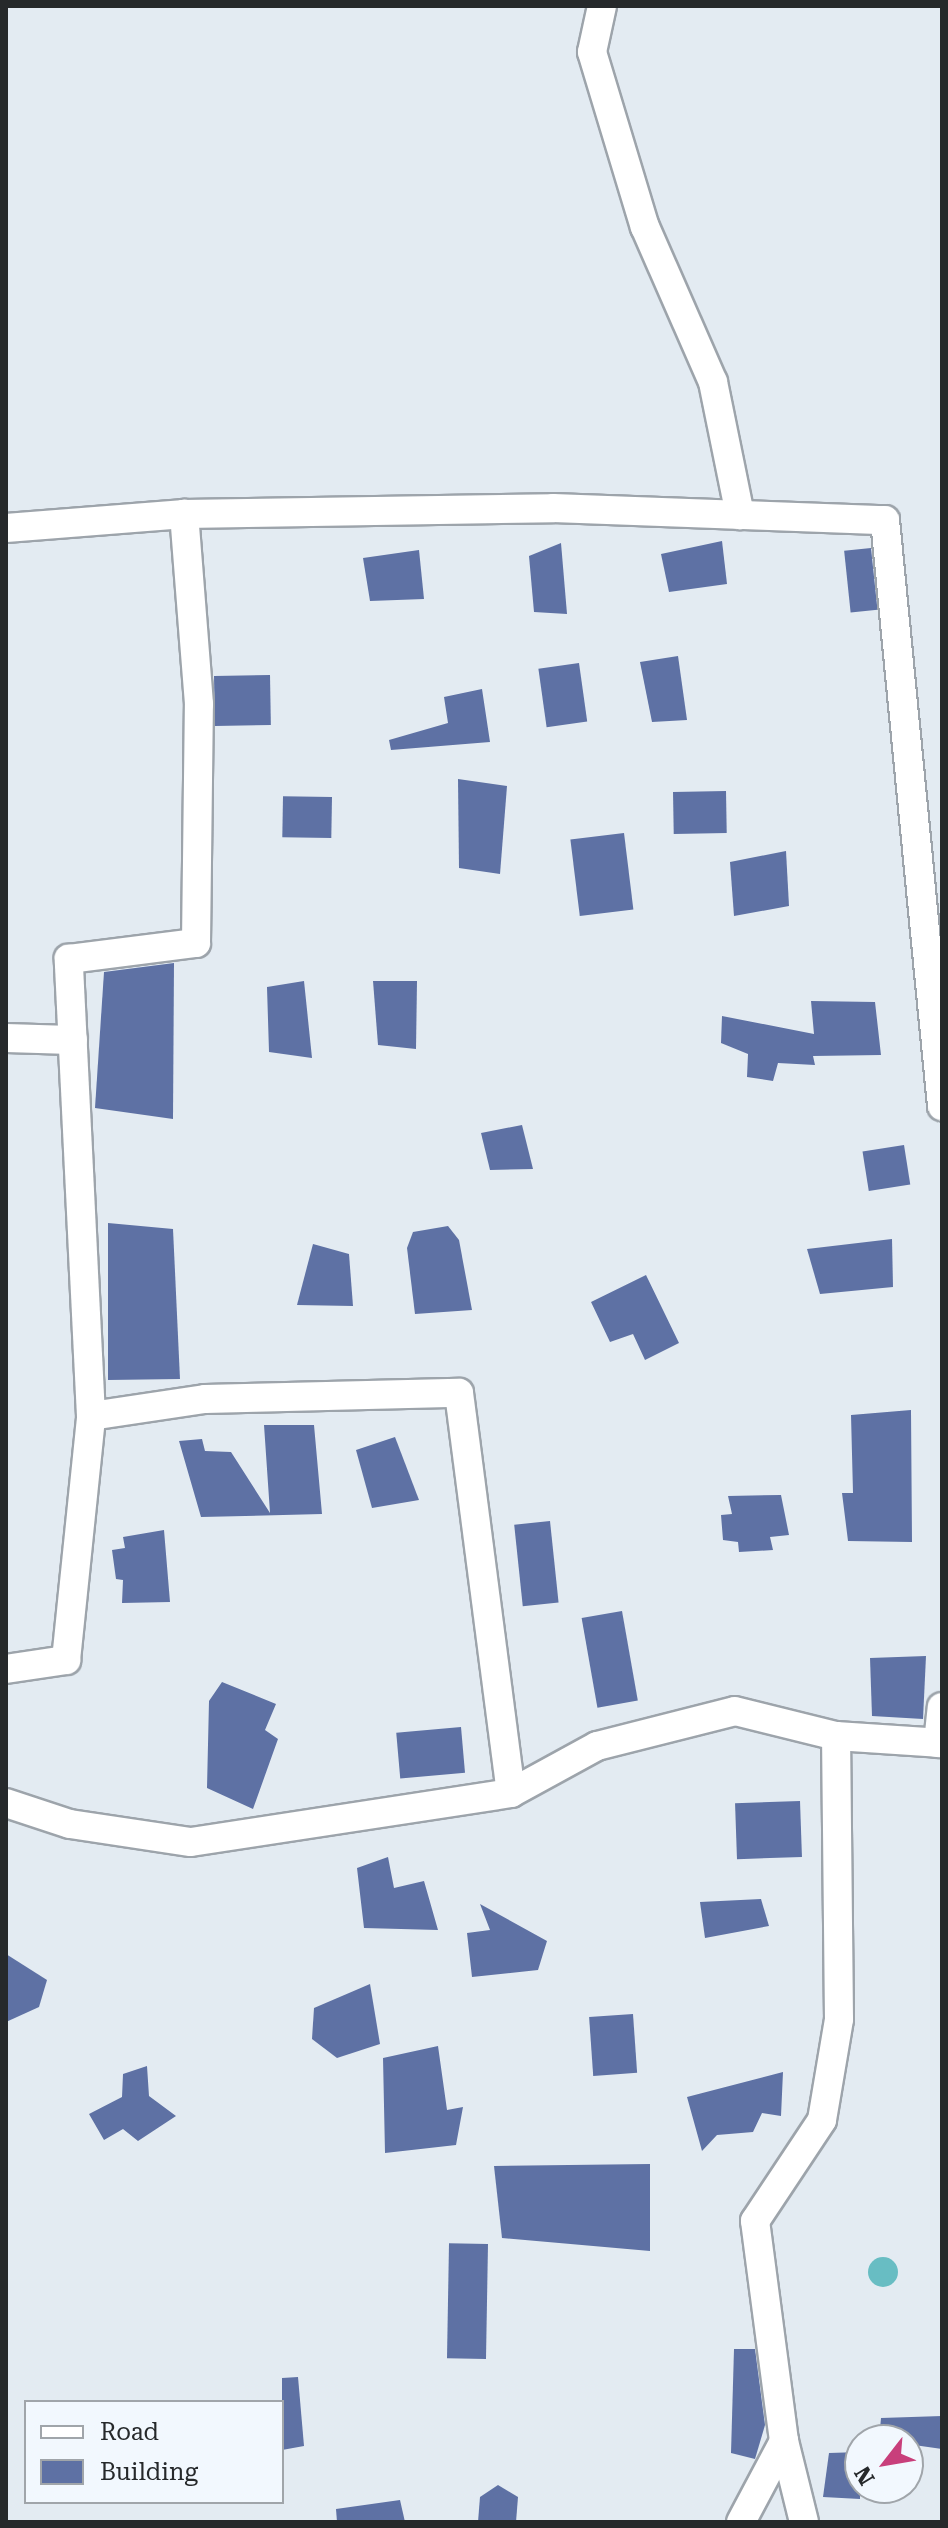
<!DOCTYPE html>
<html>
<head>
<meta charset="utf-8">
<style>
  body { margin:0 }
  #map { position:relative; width:948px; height:2528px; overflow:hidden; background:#e3ebf2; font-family:"Roboto Serif",serif }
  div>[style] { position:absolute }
  .water>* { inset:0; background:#68bdc3 }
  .round { border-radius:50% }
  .building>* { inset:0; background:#5e71a4; transform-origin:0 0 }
  .roads { filter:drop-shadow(2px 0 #9da4ab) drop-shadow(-2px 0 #9da4ab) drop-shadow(0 2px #9da4ab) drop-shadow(0 -2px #9da4ab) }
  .minor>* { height:28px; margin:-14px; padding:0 14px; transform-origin:14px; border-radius:14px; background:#fff }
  span { translate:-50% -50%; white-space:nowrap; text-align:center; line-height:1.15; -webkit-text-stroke:7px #f2f8fe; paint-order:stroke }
  .frame { position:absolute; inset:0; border:8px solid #26292b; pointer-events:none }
  .legend { position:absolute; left:24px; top:2400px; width:260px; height:104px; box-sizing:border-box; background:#f2f8fe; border:2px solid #a0a5aa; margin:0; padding:10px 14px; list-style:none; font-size:24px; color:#26292b }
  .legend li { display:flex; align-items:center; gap:16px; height:40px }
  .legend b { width:40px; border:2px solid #a0a5aa }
  .north { position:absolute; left:844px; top:2424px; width:80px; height:80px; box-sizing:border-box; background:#f2f8fe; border:2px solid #a0a5aa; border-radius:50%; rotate:239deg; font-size:22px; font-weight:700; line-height:32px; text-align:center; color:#26292b }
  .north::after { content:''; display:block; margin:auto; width:28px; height:36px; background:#c83f7b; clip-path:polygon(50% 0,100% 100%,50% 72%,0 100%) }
</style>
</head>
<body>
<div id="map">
  <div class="water">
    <i class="round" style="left:868px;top:2257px;width:30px;height:30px"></i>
  </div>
  <div class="building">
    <i style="clip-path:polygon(722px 541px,727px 584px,669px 592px,661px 554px)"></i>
    <i style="clip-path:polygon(561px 543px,567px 614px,534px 612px,529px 556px)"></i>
    <i style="left:871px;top:548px;width:62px;height:27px;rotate:84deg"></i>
    <i style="clip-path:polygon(419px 550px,424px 599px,370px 601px,363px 558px)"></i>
    <i style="clip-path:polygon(678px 656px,687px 720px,652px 722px,640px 662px)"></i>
    <i style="left:579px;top:663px;width:59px;height:41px;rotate:82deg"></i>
    <i style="left:270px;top:675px;width:50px;height:56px;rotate:89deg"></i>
    <i style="clip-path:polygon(482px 689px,490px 742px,391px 750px,389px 740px,448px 723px,444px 697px)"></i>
    <i style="clip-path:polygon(458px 779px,507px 786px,500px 874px,459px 868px)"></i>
    <i style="left:726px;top:791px;width:42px;height:53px;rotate:89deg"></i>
    <i style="left:332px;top:797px;width:41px;height:49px;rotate:91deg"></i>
    <i style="left:624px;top:833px;width:77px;height:54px;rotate:83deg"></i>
    <i style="clip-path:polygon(786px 851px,789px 906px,734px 916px,730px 862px)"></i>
    <i style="clip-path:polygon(174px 963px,173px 1119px,95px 1108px,104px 972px)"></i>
    <i style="clip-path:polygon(304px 981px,312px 1058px,269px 1052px,267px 987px)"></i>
    <i style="clip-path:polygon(373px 981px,417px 981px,416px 1049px,378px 1045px)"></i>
    <i style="clip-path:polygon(811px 1001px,875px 1002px,881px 1055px,813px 1056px,815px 1065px,778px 1063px,773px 1081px,747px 1077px,748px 1054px,721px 1043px,722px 1016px,814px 1034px)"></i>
    <i style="clip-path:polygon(522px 1125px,533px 1169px,490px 1170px,481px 1133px)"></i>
    <i style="left:904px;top:1145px;width:40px;height:42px;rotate:81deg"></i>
    <i style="clip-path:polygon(108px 1223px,173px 1229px,180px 1379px,108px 1380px)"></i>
    <i style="clip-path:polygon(448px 1226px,459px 1240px,472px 1310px,415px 1314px,407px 1248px,413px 1232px)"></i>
    <i style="clip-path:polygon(892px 1239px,893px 1287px,820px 1294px,807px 1249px)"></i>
    <i style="clip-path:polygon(313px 1244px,349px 1254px,353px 1306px,297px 1305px)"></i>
    <i style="clip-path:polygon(646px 1275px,679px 1343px,645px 1360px,633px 1334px,610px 1342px,591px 1302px)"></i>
    <i style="clip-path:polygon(911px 1410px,912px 1542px,848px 1541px,842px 1493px,853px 1493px,851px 1415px)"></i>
    <i style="clip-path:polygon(264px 1425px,314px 1425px,322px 1514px,201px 1517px,179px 1441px,202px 1439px,205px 1451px,231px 1452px,270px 1513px)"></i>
    <i style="clip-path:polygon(395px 1437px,419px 1500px,372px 1508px,356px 1450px)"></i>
    <i style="clip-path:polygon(781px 1495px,789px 1535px,770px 1537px,773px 1550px,739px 1552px,738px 1542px,723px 1540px,721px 1515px,732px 1514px,728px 1496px)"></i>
    <i style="left:550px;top:1521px;width:82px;height:36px;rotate:84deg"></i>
    <i style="clip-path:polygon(164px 1530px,170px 1602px,122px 1603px,123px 1580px,116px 1579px,112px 1550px,125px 1548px,123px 1537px)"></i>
    <i style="left:622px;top:1611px;width:91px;height:41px;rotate:80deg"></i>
    <i style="clip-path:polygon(926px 1656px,923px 1719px,872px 1716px,870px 1658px)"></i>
    <i style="clip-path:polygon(222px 1682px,276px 1704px,265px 1730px,278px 1739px,253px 1809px,207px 1788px,209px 1701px)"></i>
    <i style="left:461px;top:1727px;width:46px;height:65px;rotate:85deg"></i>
    <i style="left:800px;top:1801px;width:56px;height:65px;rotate:88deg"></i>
    <i style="clip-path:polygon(388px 1857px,394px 1888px,424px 1881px,438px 1930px,364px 1928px,357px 1868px)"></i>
    <i style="clip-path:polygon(761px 1899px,769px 1926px,705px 1938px,700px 1902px)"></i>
    <i style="clip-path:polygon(480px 1904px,547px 1941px,538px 1970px,472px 1977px,467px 1933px,490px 1930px)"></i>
    <i style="clip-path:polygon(6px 1954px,47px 1980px,39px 2007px,6px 2022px)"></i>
    <i style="clip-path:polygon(370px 1984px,380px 2044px,337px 2058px,312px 2039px,314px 2008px)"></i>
    <i style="left:633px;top:2014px;width:59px;height:44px;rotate:86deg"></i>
    <i style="clip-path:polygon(438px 2046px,447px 2110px,463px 2107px,456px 2145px,385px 2153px,383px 2058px)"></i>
    <i style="clip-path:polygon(147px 2066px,149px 2096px,176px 2116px,138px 2141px,123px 2129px,104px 2140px,89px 2114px,122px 2097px,123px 2074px)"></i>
    <i style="clip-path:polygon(783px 2072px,781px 2116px,762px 2113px,753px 2132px,717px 2135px,702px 2151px,687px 2097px)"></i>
    <i style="clip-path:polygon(650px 2164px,650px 2251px,502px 2238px,494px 2166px)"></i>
    <i style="left:488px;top:2244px;width:115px;height:39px;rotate:91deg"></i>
    <i style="clip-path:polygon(734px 2349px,755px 2349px,765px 2425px,755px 2459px,731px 2453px)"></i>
    <i style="clip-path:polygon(298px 2377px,304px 2446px,282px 2450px,282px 2378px)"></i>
    <i style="clip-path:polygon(942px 2416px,942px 2449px,879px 2440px,881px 2418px)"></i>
    <i style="clip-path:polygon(860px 2452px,860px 2499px,823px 2497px,829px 2453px)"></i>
    <i style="clip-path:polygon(498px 2485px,518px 2497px,516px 2522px,478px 2522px,480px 2497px)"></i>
    <i style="clip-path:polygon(400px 2500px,405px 2522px,337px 2522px,336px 2509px)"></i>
  </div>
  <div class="roads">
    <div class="minor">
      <i style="left:602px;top:6px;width:47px;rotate:102.3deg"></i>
      <i style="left:592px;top:52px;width:183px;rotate:73.2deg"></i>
      <i style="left:645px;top:227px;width:169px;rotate:66.3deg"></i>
      <i style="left:713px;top:382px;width:136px;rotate:78.5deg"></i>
      <i style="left:6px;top:528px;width:179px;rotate:-4.5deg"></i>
      <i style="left:184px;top:514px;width:369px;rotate:-0.9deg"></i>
      <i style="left:553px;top:508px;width:332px;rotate:2.1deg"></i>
      <i style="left:885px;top:520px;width:589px;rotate:84.44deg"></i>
      <i style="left:6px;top:1038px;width:67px;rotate:1.7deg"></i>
      <i style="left:91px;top:1416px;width:458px;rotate:-92.8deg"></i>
      <i style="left:69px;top:959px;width:128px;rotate:-7.2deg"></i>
      <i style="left:196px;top:943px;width:239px;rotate:-89.3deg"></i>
      <i style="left:199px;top:704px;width:191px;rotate:-94.5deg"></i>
      <i style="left:6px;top:1669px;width:61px;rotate:-8.5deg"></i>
      <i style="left:66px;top:1660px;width:245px;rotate:-84.1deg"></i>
      <i style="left:91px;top:1416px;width:115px;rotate:-8.5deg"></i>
      <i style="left:205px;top:1399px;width:254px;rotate:-1.4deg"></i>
      <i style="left:459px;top:1393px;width:403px;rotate:82.6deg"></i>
      <i style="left:938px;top:1743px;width:36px;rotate:-84deg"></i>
      <i style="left:6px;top:1803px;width:67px;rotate:18.2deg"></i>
      <i style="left:70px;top:1824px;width:122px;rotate:8.5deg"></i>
      <i style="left:191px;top:1842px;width:324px;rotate:-8.7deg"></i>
      <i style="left:511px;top:1793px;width:98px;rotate:-28.7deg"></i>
      <i style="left:597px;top:1746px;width:142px;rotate:-14.2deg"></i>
      <i style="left:735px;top:1711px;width:104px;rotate:13.9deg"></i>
      <i style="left:836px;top:1736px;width:106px;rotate:3.8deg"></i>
      <i style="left:784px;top:2441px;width:83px;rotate:76.1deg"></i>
      <i style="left:741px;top:2522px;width:92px;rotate:-62deg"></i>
      <i style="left:784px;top:2441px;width:222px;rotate:-97.5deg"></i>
      <i style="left:755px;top:2221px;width:121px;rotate:-56.4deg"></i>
      <i style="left:822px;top:2120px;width:102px;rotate:-80.4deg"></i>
      <i style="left:839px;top:2019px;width:283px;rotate:-90.6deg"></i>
    </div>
  </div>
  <div class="frame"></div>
  <ul class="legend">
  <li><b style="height:10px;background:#fff"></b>Road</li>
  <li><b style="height:22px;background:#5e71a4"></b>Building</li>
  </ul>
  <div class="north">N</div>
</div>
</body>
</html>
